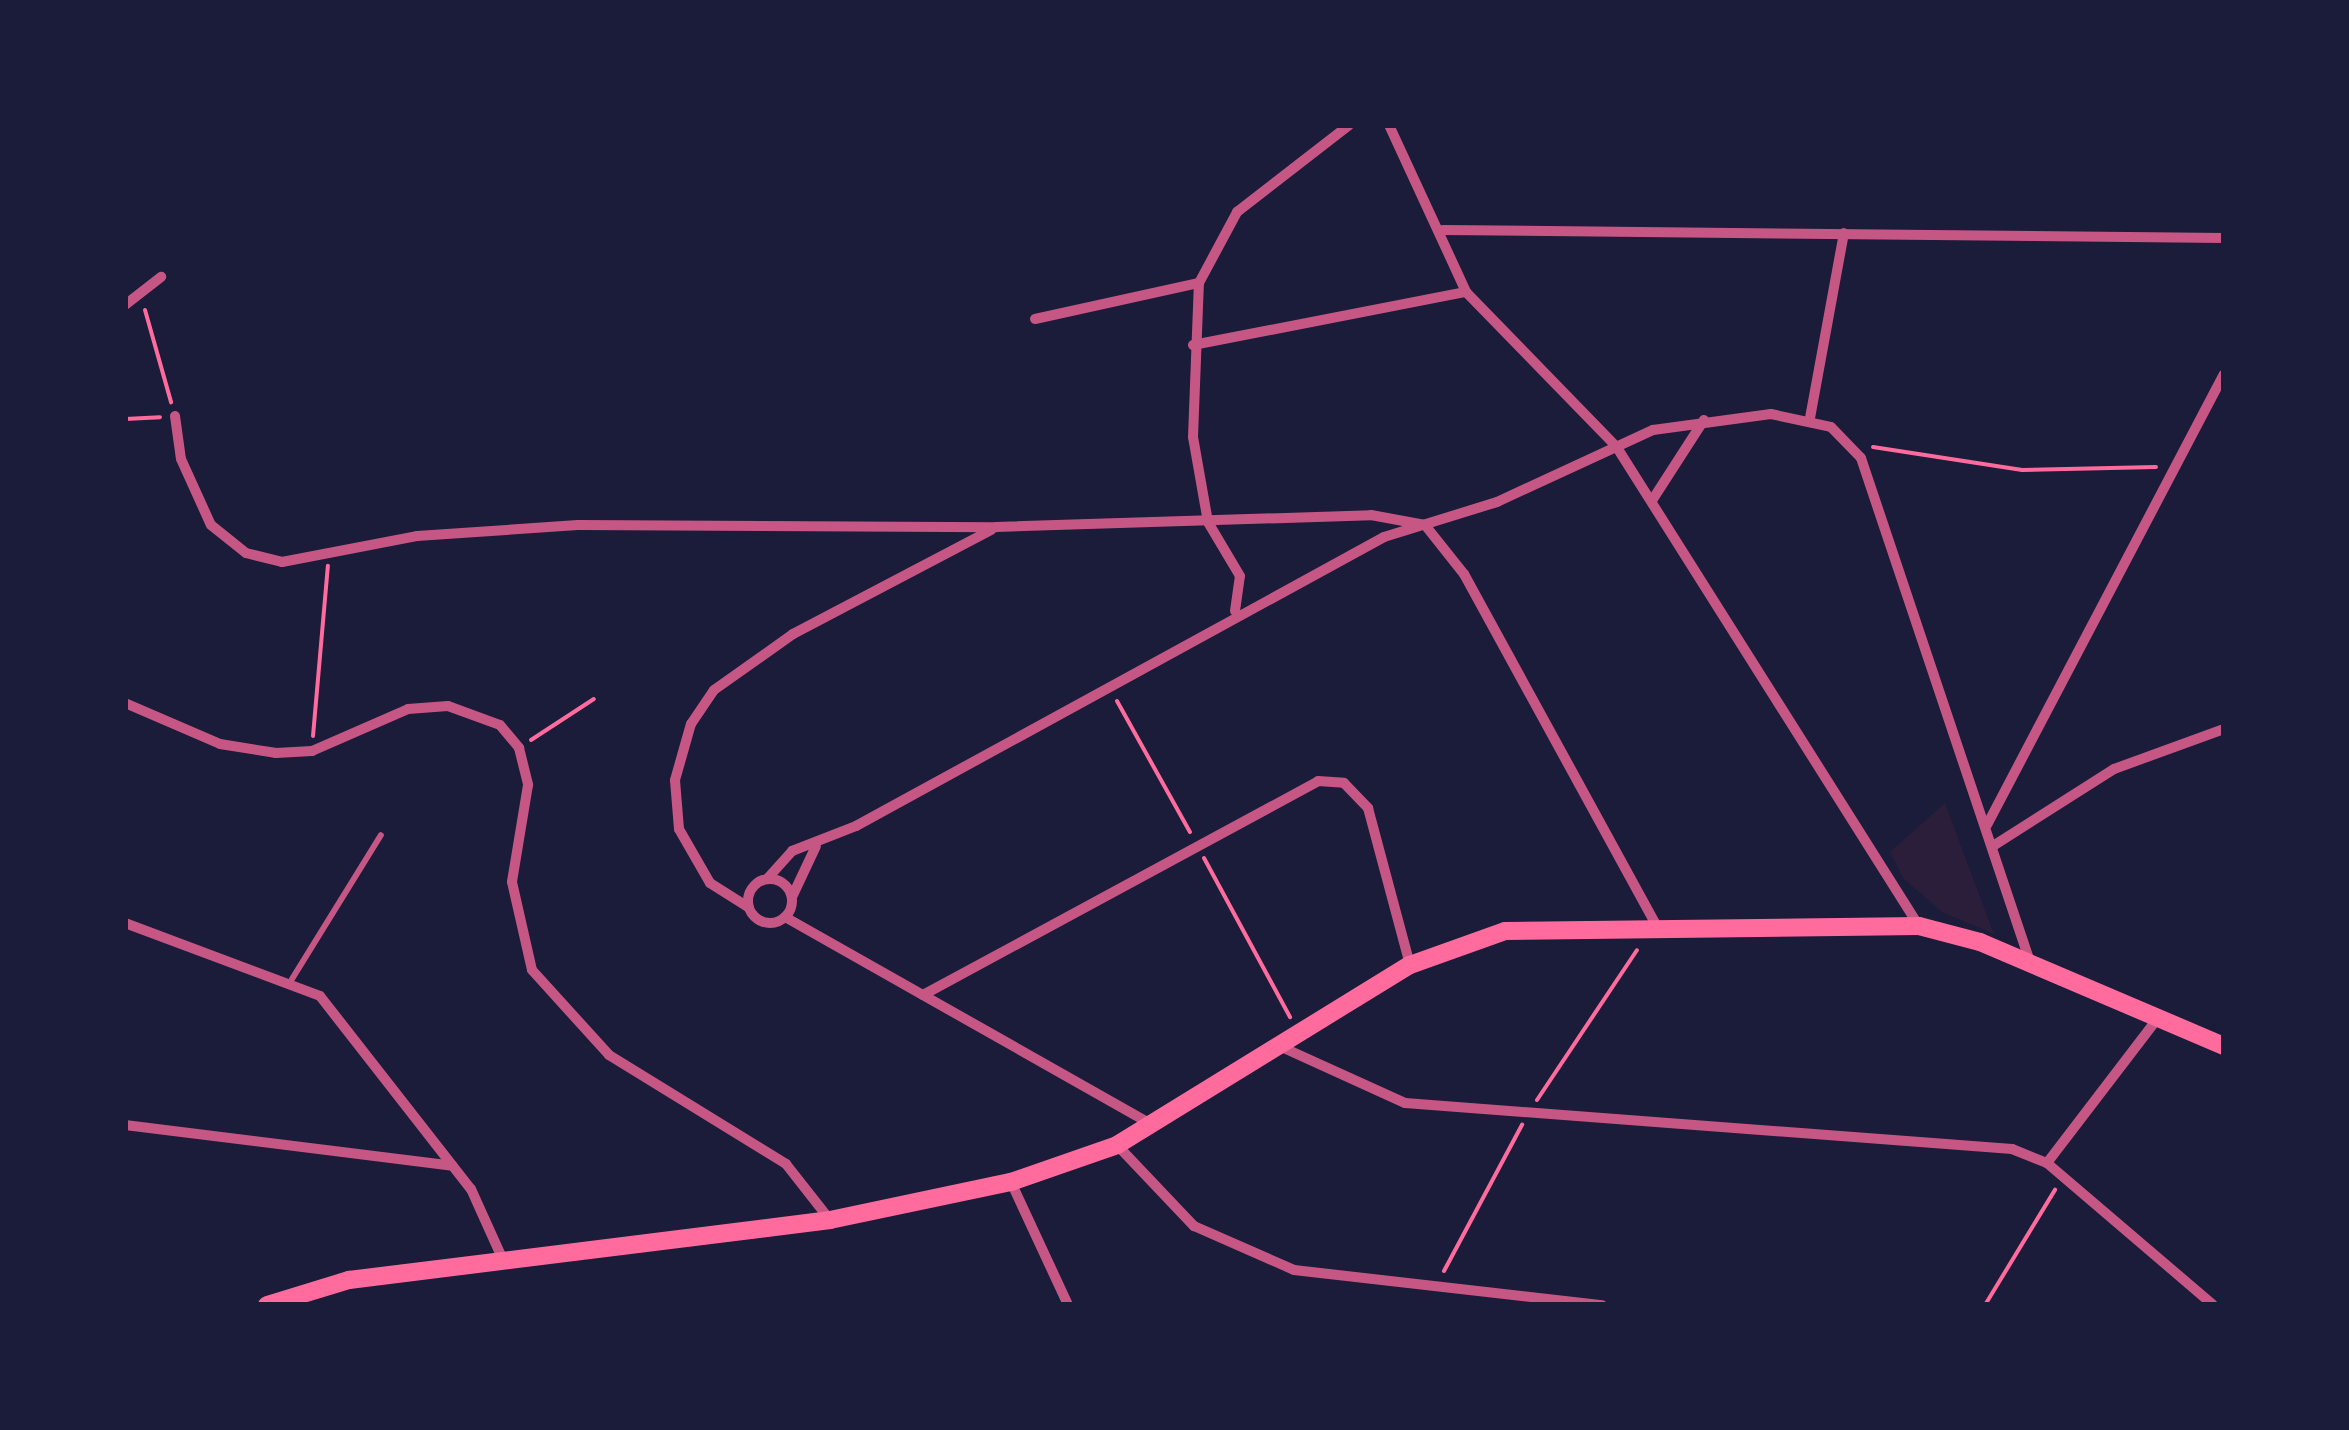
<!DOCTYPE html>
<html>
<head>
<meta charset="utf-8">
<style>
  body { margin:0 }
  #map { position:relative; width:2349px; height:1430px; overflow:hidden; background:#1b1b3a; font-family:"Roboto Serif",serif }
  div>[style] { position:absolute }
  .green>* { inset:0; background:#2a1e3b }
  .path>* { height:4px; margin:-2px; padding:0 2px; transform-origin:2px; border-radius:2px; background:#ff6b9d }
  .service>* { height:6px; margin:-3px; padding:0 3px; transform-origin:3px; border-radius:3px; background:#c65784 }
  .minor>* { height:10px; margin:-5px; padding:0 5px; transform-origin:5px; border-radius:5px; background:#c65784 }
  .minor>.ring { margin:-5px; padding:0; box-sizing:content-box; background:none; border:10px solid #c65784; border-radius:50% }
  .secondary>* { height:18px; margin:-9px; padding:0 9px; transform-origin:9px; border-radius:9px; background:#ff6b9d }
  span { translate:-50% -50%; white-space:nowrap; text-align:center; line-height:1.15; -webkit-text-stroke:8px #1b1b3a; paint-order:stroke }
  .frame { position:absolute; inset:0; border:128px solid #1b1b3a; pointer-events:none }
</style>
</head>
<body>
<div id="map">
  <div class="green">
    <i style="clip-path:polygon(1945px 803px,1994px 934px,1942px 912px,1903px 878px,1890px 852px)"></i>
  </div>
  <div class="path">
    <i style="left:145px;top:310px;width:96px;rotate:74.2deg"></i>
    <i style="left:125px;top:419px;width:35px;rotate:-3deg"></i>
    <i style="left:1873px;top:447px;width:151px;rotate:8.8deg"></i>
    <i style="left:2022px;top:470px;width:134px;rotate:-1.3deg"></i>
    <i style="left:1117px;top:701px;width:150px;rotate:60.9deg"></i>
    <i style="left:313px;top:736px;width:171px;rotate:-85deg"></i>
    <i style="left:531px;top:740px;width:75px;rotate:-33.1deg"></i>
    <i style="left:1204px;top:858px;width:181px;rotate:61.6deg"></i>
    <i style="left:1537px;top:1100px;width:180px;rotate:-56.3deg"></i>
    <i style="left:1444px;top:1271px;width:166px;rotate:-61.9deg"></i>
    <i style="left:1985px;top:1305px;width:135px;rotate:-58.7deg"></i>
  </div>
  <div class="service">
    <i style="left:292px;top:979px;width:169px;rotate:-58.3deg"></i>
  </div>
  <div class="minor">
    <i style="left:1389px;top:125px;width:184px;rotate:65.2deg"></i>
    <i style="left:1466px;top:292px;width:215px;rotate:45.8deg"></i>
    <i style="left:1616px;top:446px;width:568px;rotate:57.74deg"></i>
    <i style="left:1443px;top:230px;width:781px;rotate:0.59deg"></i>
    <i style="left:125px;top:305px;width:46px;rotate:-37.9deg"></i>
    <i style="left:1035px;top:319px;width:168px;rotate:-12.4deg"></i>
    <i style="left:1193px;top:345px;width:278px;rotate:-11deg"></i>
    <i style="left:175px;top:416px;width:43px;rotate:82.1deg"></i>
    <i style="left:181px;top:459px;width:72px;rotate:65.6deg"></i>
    <i style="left:211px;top:525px;width:45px;rotate:38.7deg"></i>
    <i style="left:246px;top:553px;width:37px;rotate:14deg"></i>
    <i style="left:282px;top:562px;width:137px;rotate:-10.9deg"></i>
    <i style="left:417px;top:536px;width:161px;rotate:-3.9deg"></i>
    <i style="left:578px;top:525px;width:418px;rotate:0.3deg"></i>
    <i style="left:996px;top:527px;width:375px;rotate:-1.8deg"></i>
    <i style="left:1371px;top:515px;width:55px;rotate:10.5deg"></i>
    <i style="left:1425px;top:525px;width:63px;rotate:51.5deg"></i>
    <i style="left:1464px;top:574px;width:398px;rotate:61.3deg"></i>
    <i style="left:1810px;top:418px;width:188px;rotate:-79.6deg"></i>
    <i style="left:1653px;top:499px;width:94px;rotate:-57.2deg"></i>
    <i style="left:1235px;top:611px;width:35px;rotate:-82deg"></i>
    <i style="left:1240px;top:576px;width:63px;rotate:-120.7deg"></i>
    <i style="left:1208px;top:522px;width:86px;rotate:-100deg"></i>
    <i style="left:1193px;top:437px;width:154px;rotate:-87.8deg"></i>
    <i style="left:1199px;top:283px;width:81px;rotate:-61.8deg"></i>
    <i style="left:1237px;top:212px;width:142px;rotate:-37.8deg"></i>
    <i style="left:125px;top:703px;width:103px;rotate:23.3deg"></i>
    <i style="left:220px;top:744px;width:57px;rotate:9.1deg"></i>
    <i style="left:276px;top:753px;width:36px;rotate:-3deg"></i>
    <i style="left:312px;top:751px;width:105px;rotate:-23.6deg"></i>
    <i style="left:408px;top:709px;width:40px;rotate:-4.3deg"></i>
    <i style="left:448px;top:706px;width:55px;rotate:20.1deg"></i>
    <i style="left:500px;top:725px;width:30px;rotate:50deg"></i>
    <i style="left:519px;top:748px;width:38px;rotate:76deg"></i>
    <i style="left:528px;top:785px;width:98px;rotate:99.4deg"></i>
    <i style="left:512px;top:882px;width:90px;rotate:77.2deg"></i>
    <i style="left:532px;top:970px;width:115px;rotate:47.8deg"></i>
    <i style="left:609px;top:1055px;width:208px;rotate:31.6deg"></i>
    <i style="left:786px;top:1164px;width:71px;rotate:51.8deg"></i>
    <i style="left:1987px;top:825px;width:509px;rotate:-62.28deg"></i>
    <i style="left:1993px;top:846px;width:143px;rotate:-32.5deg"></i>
    <i style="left:2114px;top:769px;width:117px;rotate:-20deg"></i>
    <i style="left:767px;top:879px;width:38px;rotate:-48deg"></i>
    <i style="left:792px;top:851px;width:69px;rotate:-21.3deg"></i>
    <i style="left:856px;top:826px;width:602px;rotate:-28.69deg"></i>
    <i style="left:1384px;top:537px;width:118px;rotate:-17.2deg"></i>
    <i style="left:1497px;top:502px;width:172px;rotate:-24.8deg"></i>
    <i style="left:1653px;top:430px;width:119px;rotate:-7.7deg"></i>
    <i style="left:1771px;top:414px;width:61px;rotate:12.2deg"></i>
    <i style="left:1831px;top:427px;width:43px;rotate:45.9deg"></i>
    <i style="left:1861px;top:458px;width:532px;rotate:71.46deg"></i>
    <i class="ring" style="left:748px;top:879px;width:34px;height:34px"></i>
    <i style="left:792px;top:897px;width:56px;rotate:-64.8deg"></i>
    <i style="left:748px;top:907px;width:45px;rotate:-147.7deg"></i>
    <i style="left:710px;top:883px;width:62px;rotate:-119.9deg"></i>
    <i style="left:679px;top:829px;width:49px;rotate:-94.7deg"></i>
    <i style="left:675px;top:780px;width:58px;rotate:-74.1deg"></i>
    <i style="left:691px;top:724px;width:41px;rotate:-55.9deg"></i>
    <i style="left:714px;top:690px;width:97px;rotate:-35.3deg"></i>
    <i style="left:793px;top:634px;width:224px;rotate:-27.7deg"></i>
    <i style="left:785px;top:917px;width:418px;rotate:29.5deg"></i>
    <i style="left:125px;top:923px;width:208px;rotate:20.5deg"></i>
    <i style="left:320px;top:996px;width:245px;rotate:52deg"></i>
    <i style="left:471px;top:1189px;width:78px;rotate:65.7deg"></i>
    <i style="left:923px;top:995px;width:449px;rotate:-28.4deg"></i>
    <i style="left:1318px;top:781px;width:26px;rotate:4deg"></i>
    <i style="left:1344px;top:783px;width:35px;rotate:46deg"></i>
    <i style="left:1368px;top:808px;width:163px;rotate:75deg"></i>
    <i style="left:1275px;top:1044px;width:143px;rotate:24.4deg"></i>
    <i style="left:1405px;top:1103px;width:609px;rotate:4.33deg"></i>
    <i style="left:2012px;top:1149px;width:38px;rotate:22deg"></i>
    <i style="left:2047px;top:1163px;width:218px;rotate:40.5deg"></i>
    <i style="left:125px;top:1125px;width:330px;rotate:7.1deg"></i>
    <i style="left:1117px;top:1145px;width:112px;rotate:46.5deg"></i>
    <i style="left:1194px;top:1226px;width:109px;rotate:23.7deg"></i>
    <i style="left:1294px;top:1270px;width:310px;rotate:6.5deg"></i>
    <i style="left:2047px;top:1163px;width:183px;rotate:-52.6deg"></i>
    <i style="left:1011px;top:1182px;width:136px;rotate:65.1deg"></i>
  </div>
  <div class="secondary">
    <i style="left:267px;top:1305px;width:86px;rotate:-17deg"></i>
    <i style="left:349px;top:1280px;width:485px;rotate:-7.1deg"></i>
    <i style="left:830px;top:1220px;width:185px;rotate:-11.9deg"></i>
    <i style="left:1011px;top:1182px;width:112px;rotate:-19.2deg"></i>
    <i style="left:1117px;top:1145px;width:344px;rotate:-31.6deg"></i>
    <i style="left:1410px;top:965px;width:101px;rotate:-19.7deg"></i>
    <i style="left:1505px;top:931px;width:414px;rotate:-0.7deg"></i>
    <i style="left:1919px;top:926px;width:63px;rotate:14.7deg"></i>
    <i style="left:1980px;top:942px;width:265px;rotate:23.1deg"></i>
  </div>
  <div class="frame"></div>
</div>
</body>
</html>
